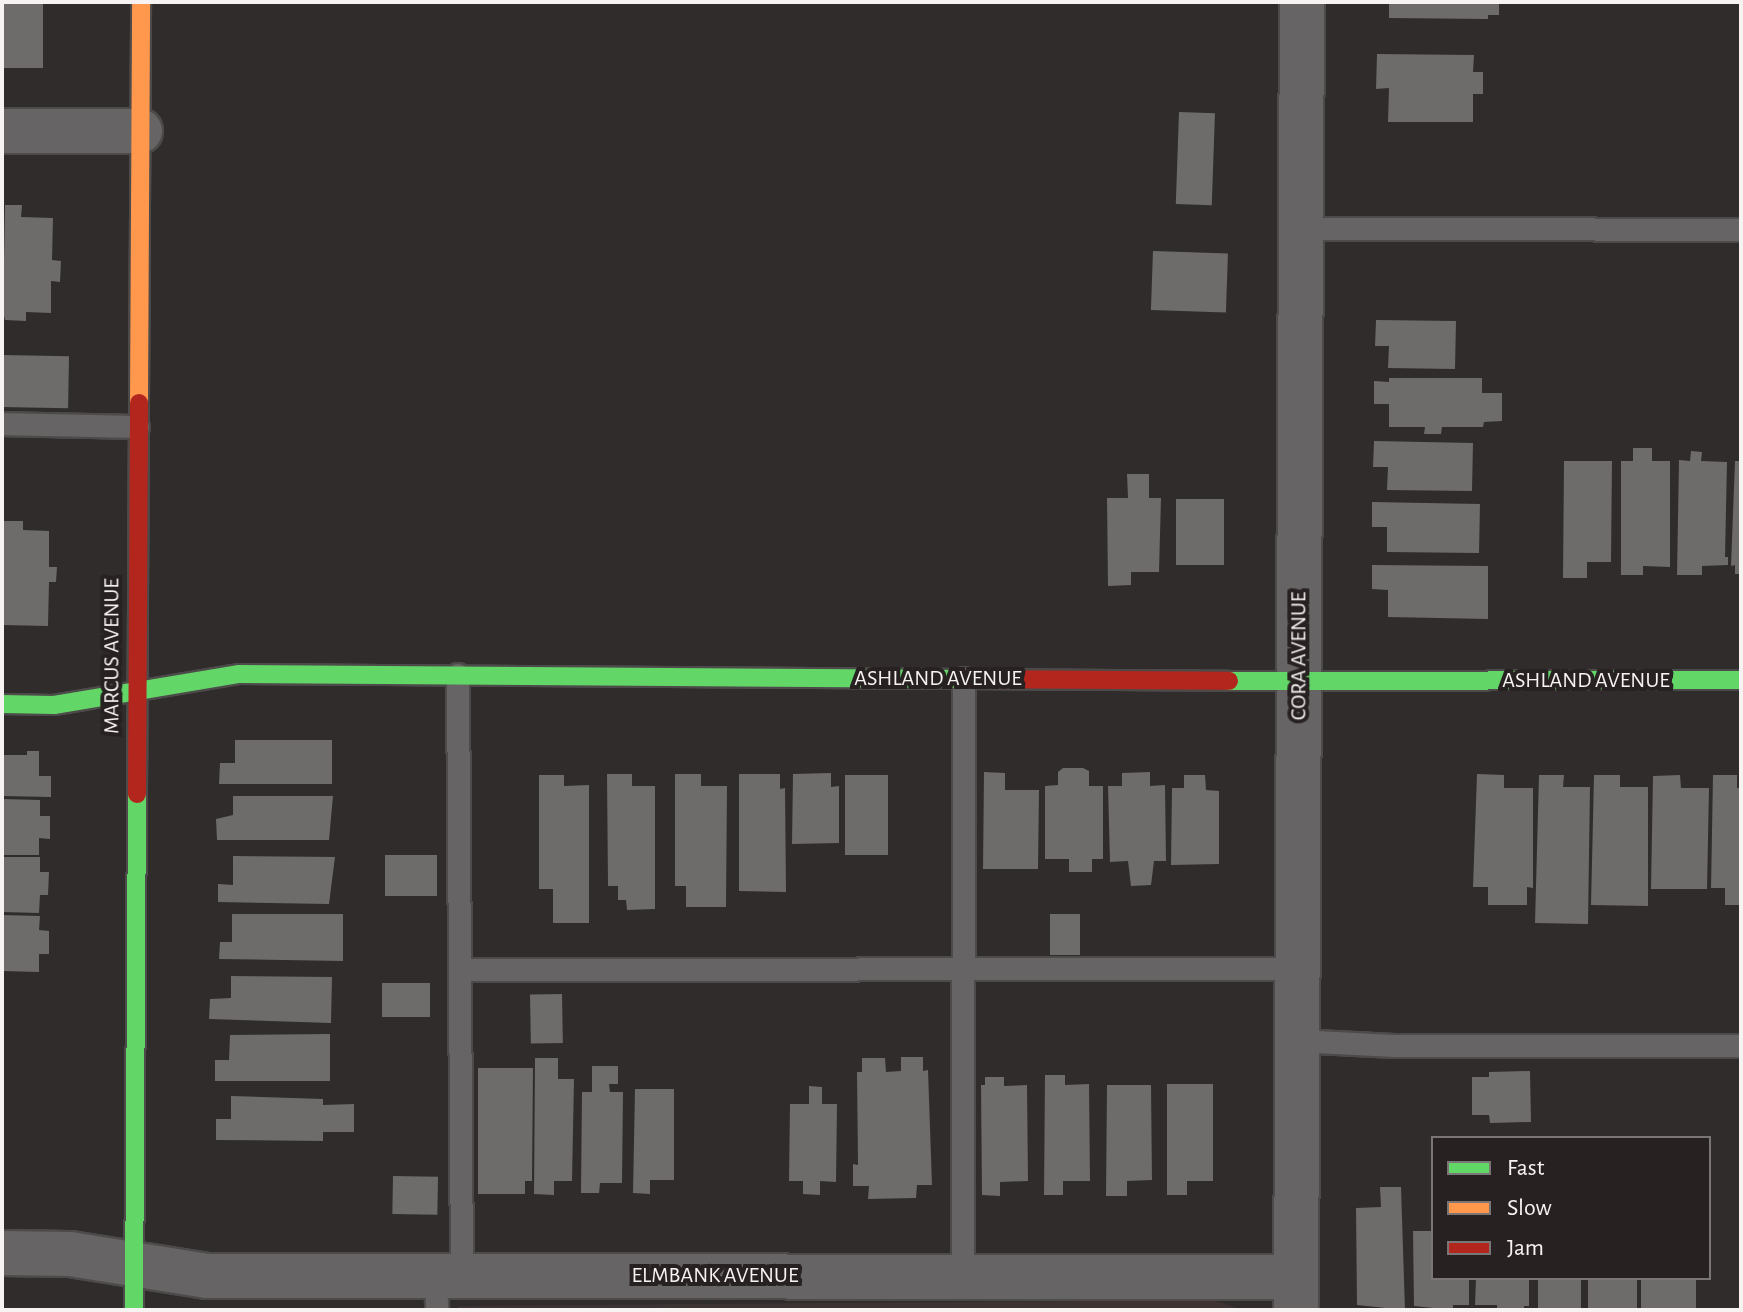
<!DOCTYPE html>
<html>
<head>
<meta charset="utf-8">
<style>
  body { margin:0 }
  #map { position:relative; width:1743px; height:1312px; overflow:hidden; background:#302c2c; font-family:"Alegreya Sans",sans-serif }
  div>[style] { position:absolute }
  .built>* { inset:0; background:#3e3333 }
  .building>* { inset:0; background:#6e6b6b; transform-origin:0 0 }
  .roads { filter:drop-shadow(2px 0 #4d4a4a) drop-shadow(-2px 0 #4d4a4a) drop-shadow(0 2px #4d4a4a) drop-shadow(0 -2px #4d4a4a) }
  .lane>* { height:22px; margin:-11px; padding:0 11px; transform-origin:11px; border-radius:11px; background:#666464 }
  .street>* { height:44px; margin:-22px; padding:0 22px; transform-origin:22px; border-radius:22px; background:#666464 }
  .fast>* { height:18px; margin:-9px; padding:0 9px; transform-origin:9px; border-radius:9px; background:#63d668 }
  .slow>* { height:18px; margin:-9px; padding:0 9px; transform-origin:9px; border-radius:9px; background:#ff974d }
  .jam>* { height:18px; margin:-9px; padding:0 9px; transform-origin:9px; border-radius:9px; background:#b3261e }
  span { translate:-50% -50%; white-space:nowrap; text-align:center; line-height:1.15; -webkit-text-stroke:8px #272221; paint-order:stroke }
  .street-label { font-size:22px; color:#f7f3f2 }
  .frame { position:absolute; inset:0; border:4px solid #f7f3f2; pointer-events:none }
  .legend { position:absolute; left:1431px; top:1136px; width:280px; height:144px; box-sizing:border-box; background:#272221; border:2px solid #7a7675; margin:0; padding:10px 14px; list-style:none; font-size:24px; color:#f7f3f2 }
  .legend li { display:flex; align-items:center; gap:16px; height:40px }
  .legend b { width:40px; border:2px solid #7a7675 }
</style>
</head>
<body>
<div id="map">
  <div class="built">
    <i style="clip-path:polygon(1213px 1300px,1243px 1310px,458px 1310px,458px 1306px)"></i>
  </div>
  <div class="building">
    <i style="left:2px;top:2px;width:41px;height:66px"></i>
    <i style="clip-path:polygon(1389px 2px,1499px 2px,1499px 15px,1488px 15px,1488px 19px,1389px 18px)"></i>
    <i style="clip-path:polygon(1377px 54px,1474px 55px,1473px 72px,1483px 72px,1483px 94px,1473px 94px,1473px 122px,1388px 122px,1389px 88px,1376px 89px)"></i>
    <i style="left:1179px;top:112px;width:36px;height:92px;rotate:2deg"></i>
    <i style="clip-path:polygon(5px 205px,22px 205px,21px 217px,53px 218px,52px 260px,61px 261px,60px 282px,51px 281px,51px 313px,26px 312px,26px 321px,5px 320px,3px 312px)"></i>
    <i style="left:1153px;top:251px;width:75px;height:59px;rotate:2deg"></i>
    <i style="clip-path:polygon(1376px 320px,1456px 321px,1455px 369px,1388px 368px,1389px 346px,1375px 346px)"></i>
    <i style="left:2px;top:355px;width:67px;height:52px;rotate:1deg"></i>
    <i style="clip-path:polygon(1389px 378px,1482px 378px,1482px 393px,1502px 393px,1502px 421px,1484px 422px,1483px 427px,1442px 427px,1441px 434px,1424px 434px,1425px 427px,1389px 427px,1389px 404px,1374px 404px,1374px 381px,1389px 382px)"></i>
    <i style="clip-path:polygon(1374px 441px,1473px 443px,1472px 491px,1387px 490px,1388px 467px,1373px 467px)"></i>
    <i style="clip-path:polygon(1633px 448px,1652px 448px,1652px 461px,1670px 461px,1670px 567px,1643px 566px,1643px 575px,1621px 575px,1621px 461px,1633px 461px)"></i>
    <i style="clip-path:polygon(1691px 451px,1702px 452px,1701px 461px,1727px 462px,1725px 557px,1728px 557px,1728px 565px,1702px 566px,1702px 575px,1677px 575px,1679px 460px,1690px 461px)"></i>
    <i style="clip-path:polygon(1564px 461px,1612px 461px,1611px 562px,1587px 562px,1587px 578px,1563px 578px)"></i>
    <i style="clip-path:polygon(1735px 461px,1741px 461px,1741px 574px,1735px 574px,1735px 565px,1731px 566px)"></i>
    <i style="clip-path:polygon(1127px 474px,1149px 474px,1149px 498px,1161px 498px,1159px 572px,1131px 572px,1131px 585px,1108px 586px,1107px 498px,1128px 498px)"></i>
    <i style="left:1224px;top:499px;width:66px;height:48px;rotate:90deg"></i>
    <i style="clip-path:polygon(1372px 502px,1480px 504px,1479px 553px,1387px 552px,1387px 527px,1372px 527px)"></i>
    <i style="clip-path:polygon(3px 521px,23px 521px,23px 530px,49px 531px,49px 567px,57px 567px,56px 582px,49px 582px,48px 626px,2px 625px)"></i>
    <i style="clip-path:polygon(1372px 565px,1488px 566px,1488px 619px,1388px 617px,1388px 590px,1372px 589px)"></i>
    <i style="clip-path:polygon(235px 740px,332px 740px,332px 784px,219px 784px,220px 763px,235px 763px)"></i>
    <i style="clip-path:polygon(27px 751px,39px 751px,39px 776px,51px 776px,51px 797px,2px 796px,2px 755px,27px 755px)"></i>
    <i style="clip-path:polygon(1063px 768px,1083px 768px,1089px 771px,1089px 786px,1103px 786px,1103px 859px,1092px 859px,1092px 872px,1069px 872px,1069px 859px,1045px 859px,1045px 786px,1058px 785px,1058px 772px)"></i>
    <i style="clip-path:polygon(984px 772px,1005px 773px,1005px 790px,1039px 790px,1038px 869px,983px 869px)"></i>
    <i style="clip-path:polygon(1150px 772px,1150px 786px,1165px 785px,1166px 861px,1154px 861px,1151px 885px,1131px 886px,1128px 861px,1110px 862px,1108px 786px,1122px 786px,1122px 773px)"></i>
    <i style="clip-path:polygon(831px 773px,831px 787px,839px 786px,839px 843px,792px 844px,793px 774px)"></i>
    <i style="clip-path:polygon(607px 774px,632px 774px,632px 786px,655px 786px,655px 909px,627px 910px,626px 900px,618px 900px,618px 886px,608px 886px)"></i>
    <i style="clip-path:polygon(675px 774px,701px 774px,701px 786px,727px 786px,726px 907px,686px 907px,686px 886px,675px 886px)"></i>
    <i style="clip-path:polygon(739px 774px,780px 774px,780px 789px,785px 788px,786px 892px,739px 891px)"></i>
    <i style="clip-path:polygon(1477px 774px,1504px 775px,1504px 788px,1533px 788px,1533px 888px,1527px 887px,1527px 905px,1488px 905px,1488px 887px,1473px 887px)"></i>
    <i style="clip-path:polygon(539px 775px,564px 775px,564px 786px,589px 785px,589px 923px,553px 923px,553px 889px,539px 889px)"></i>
    <i style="left:888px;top:775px;width:80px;height:43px;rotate:90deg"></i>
    <i style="clip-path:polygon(1184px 775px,1205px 775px,1206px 790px,1219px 791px,1219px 864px,1171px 865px,1172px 788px,1184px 788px)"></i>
    <i style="clip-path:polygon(1539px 775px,1564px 775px,1563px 787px,1590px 787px,1588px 924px,1535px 923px)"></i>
    <i style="clip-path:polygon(1594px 775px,1620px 775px,1620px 787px,1648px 787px,1648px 906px,1591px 905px)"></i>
    <i style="clip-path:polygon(1680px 775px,1681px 788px,1709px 788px,1707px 889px,1651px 889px,1653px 776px)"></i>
    <i style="clip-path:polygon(1713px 775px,1737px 775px,1737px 788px,1741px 788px,1741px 905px,1725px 905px,1725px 888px,1711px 888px)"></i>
    <i style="clip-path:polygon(233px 796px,333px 796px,329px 840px,217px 840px,216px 819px,233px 815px)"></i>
    <i style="clip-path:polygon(2px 799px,40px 800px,40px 816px,50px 816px,50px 839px,39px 838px,39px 855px,2px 855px)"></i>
    <i style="left:385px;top:855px;width:52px;height:41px"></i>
    <i style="clip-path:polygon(233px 856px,335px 857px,329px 904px,218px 902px,218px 884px,233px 885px)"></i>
    <i style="clip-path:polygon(2px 857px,40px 857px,40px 872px,49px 872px,48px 895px,40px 895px,39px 913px,2px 912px)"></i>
    <i style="clip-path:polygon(232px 914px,343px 914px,343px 961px,219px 959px,220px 942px,232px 942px)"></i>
    <i style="left:1080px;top:914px;width:41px;height:30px;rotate:90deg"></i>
    <i style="clip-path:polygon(2px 915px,40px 916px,39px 930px,49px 931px,49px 954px,39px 954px,39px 972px,2px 971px)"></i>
    <i style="clip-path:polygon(231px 976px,332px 977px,331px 1023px,209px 1019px,210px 999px,231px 998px)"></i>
    <i style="left:430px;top:983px;width:34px;height:48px;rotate:90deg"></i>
    <i style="left:562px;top:994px;width:49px;height:32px;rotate:89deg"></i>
    <i style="clip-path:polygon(330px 1034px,330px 1081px,215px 1081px,215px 1060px,229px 1060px,230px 1035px)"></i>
    <i style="clip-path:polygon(901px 1057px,923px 1057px,923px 1071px,928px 1070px,932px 1185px,917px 1185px,916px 1198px,868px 1199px,869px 1186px,853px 1186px,853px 1164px,858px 1165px,857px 1072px,862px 1072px,862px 1058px,885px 1058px,886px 1072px,901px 1071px)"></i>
    <i style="clip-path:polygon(535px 1058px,558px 1058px,558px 1079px,574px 1079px,572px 1181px,554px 1181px,554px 1195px,534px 1194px)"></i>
    <i style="clip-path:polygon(592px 1066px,618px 1066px,618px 1084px,609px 1084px,610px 1092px,623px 1092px,622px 1183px,600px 1183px,599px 1193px,581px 1193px,582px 1092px,592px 1092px)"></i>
    <i style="clip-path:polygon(478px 1068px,533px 1068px,532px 1181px,525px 1181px,525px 1194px,478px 1194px)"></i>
    <i style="clip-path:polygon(1530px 1071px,1531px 1122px,1490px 1123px,1489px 1115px,1472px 1115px,1472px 1077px,1489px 1077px,1489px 1072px)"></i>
    <i style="clip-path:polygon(1045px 1075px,1065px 1075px,1065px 1085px,1089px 1084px,1090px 1181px,1063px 1181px,1063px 1195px,1044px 1195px)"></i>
    <i style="clip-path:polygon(985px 1077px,1004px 1077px,1004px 1086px,1027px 1085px,1028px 1181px,1000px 1182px,1000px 1196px,982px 1195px,981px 1085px,985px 1085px)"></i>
    <i style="clip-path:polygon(1167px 1084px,1213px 1084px,1213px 1181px,1187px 1181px,1187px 1195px,1167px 1195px)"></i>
    <i style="clip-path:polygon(1107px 1085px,1151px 1085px,1152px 1180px,1127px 1181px,1127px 1196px,1106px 1196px)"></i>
    <i style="clip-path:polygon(809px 1086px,822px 1087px,822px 1104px,837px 1104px,836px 1182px,820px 1181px,820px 1195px,803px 1194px,803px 1181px,789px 1181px,790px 1104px,809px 1104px)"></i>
    <i style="clip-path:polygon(635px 1089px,674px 1089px,674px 1180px,650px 1180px,650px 1194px,633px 1193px)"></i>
    <i style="clip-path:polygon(231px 1096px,323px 1099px,323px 1105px,354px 1104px,354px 1132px,323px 1132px,323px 1141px,216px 1140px,216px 1119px,231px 1119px)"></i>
    <i style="left:393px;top:1176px;width:45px;height:38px;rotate:1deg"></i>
    <i style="clip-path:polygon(1380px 1187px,1401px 1187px,1405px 1310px,1357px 1305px,1356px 1208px,1381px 1207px)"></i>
    <i style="clip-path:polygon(1413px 1231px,1433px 1231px,1433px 1278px,1469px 1278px,1469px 1305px,1453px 1305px,1453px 1310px,1414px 1306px)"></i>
    <i style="clip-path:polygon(1476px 1278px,1529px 1278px,1529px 1306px,1524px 1306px,1524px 1310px,1497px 1310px,1497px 1305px,1475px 1305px)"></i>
    <i style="left:1538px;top:1278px;width:43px;height:32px"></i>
    <i style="left:1588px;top:1278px;width:49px;height:32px"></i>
    <i style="left:1641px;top:1278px;width:55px;height:32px"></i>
  </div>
  <div class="roads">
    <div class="lane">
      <i style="left:1301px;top:229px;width:440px;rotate:0.1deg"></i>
      <i style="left:2px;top:424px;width:136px;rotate:1.3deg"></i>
      <i style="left:458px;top:675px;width:601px;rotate:89.62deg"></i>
      <i style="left:460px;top:970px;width:838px;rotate:-0.07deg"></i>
      <i style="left:1297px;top:1041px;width:97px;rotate:3deg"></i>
      <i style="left:1394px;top:1046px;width:347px"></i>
      <i style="left:963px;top:1274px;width:595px;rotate:-89.9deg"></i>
      <i style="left:436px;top:1276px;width:34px;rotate:88deg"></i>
    </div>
    <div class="street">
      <i style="left:2px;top:131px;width:138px"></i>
      <i style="left:2px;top:1253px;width:68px;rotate:0.8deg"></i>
      <i style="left:70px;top:1254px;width:139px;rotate:9.1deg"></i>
      <i style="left:207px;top:1276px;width:1089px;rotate:0.05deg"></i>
      <i style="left:1296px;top:1310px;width:1308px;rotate:-89.74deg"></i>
    </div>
    <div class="fast">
      <i style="left:1229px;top:681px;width:512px;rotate:-0.11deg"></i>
      <i style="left:2px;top:704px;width:52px;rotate:1.1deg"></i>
      <i style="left:54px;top:705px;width:188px;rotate:-9.5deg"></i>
      <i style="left:239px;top:674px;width:724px;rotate:0.4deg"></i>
      <i style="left:134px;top:1310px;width:516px;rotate:-89.67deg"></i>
    </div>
    <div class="slow">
      <i style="left:139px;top:403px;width:401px;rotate:-89.7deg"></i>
    </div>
    <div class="jam">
      <i style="left:963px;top:679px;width:266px;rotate:0.4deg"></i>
      <i style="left:137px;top:794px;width:391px;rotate:-89.7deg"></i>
    </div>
  </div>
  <div class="street-label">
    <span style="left:112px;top:656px;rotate:-90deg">MARCUS AVENUE</span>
    <span style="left:1299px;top:656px;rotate:-90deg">CORA AVENUE</span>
    <span style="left:938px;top:679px">ASHLAND AVENUE</span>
    <span style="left:1586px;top:681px">ASHLAND AVENUE</span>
    <span style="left:715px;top:1276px">ELMBANK AVENUE</span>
  </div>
  <div class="frame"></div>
  <ul class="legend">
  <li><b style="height:10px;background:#63d668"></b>Fast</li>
  <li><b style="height:10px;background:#ff974d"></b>Slow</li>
  <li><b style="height:10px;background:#b3261e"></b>Jam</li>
  </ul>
</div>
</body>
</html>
